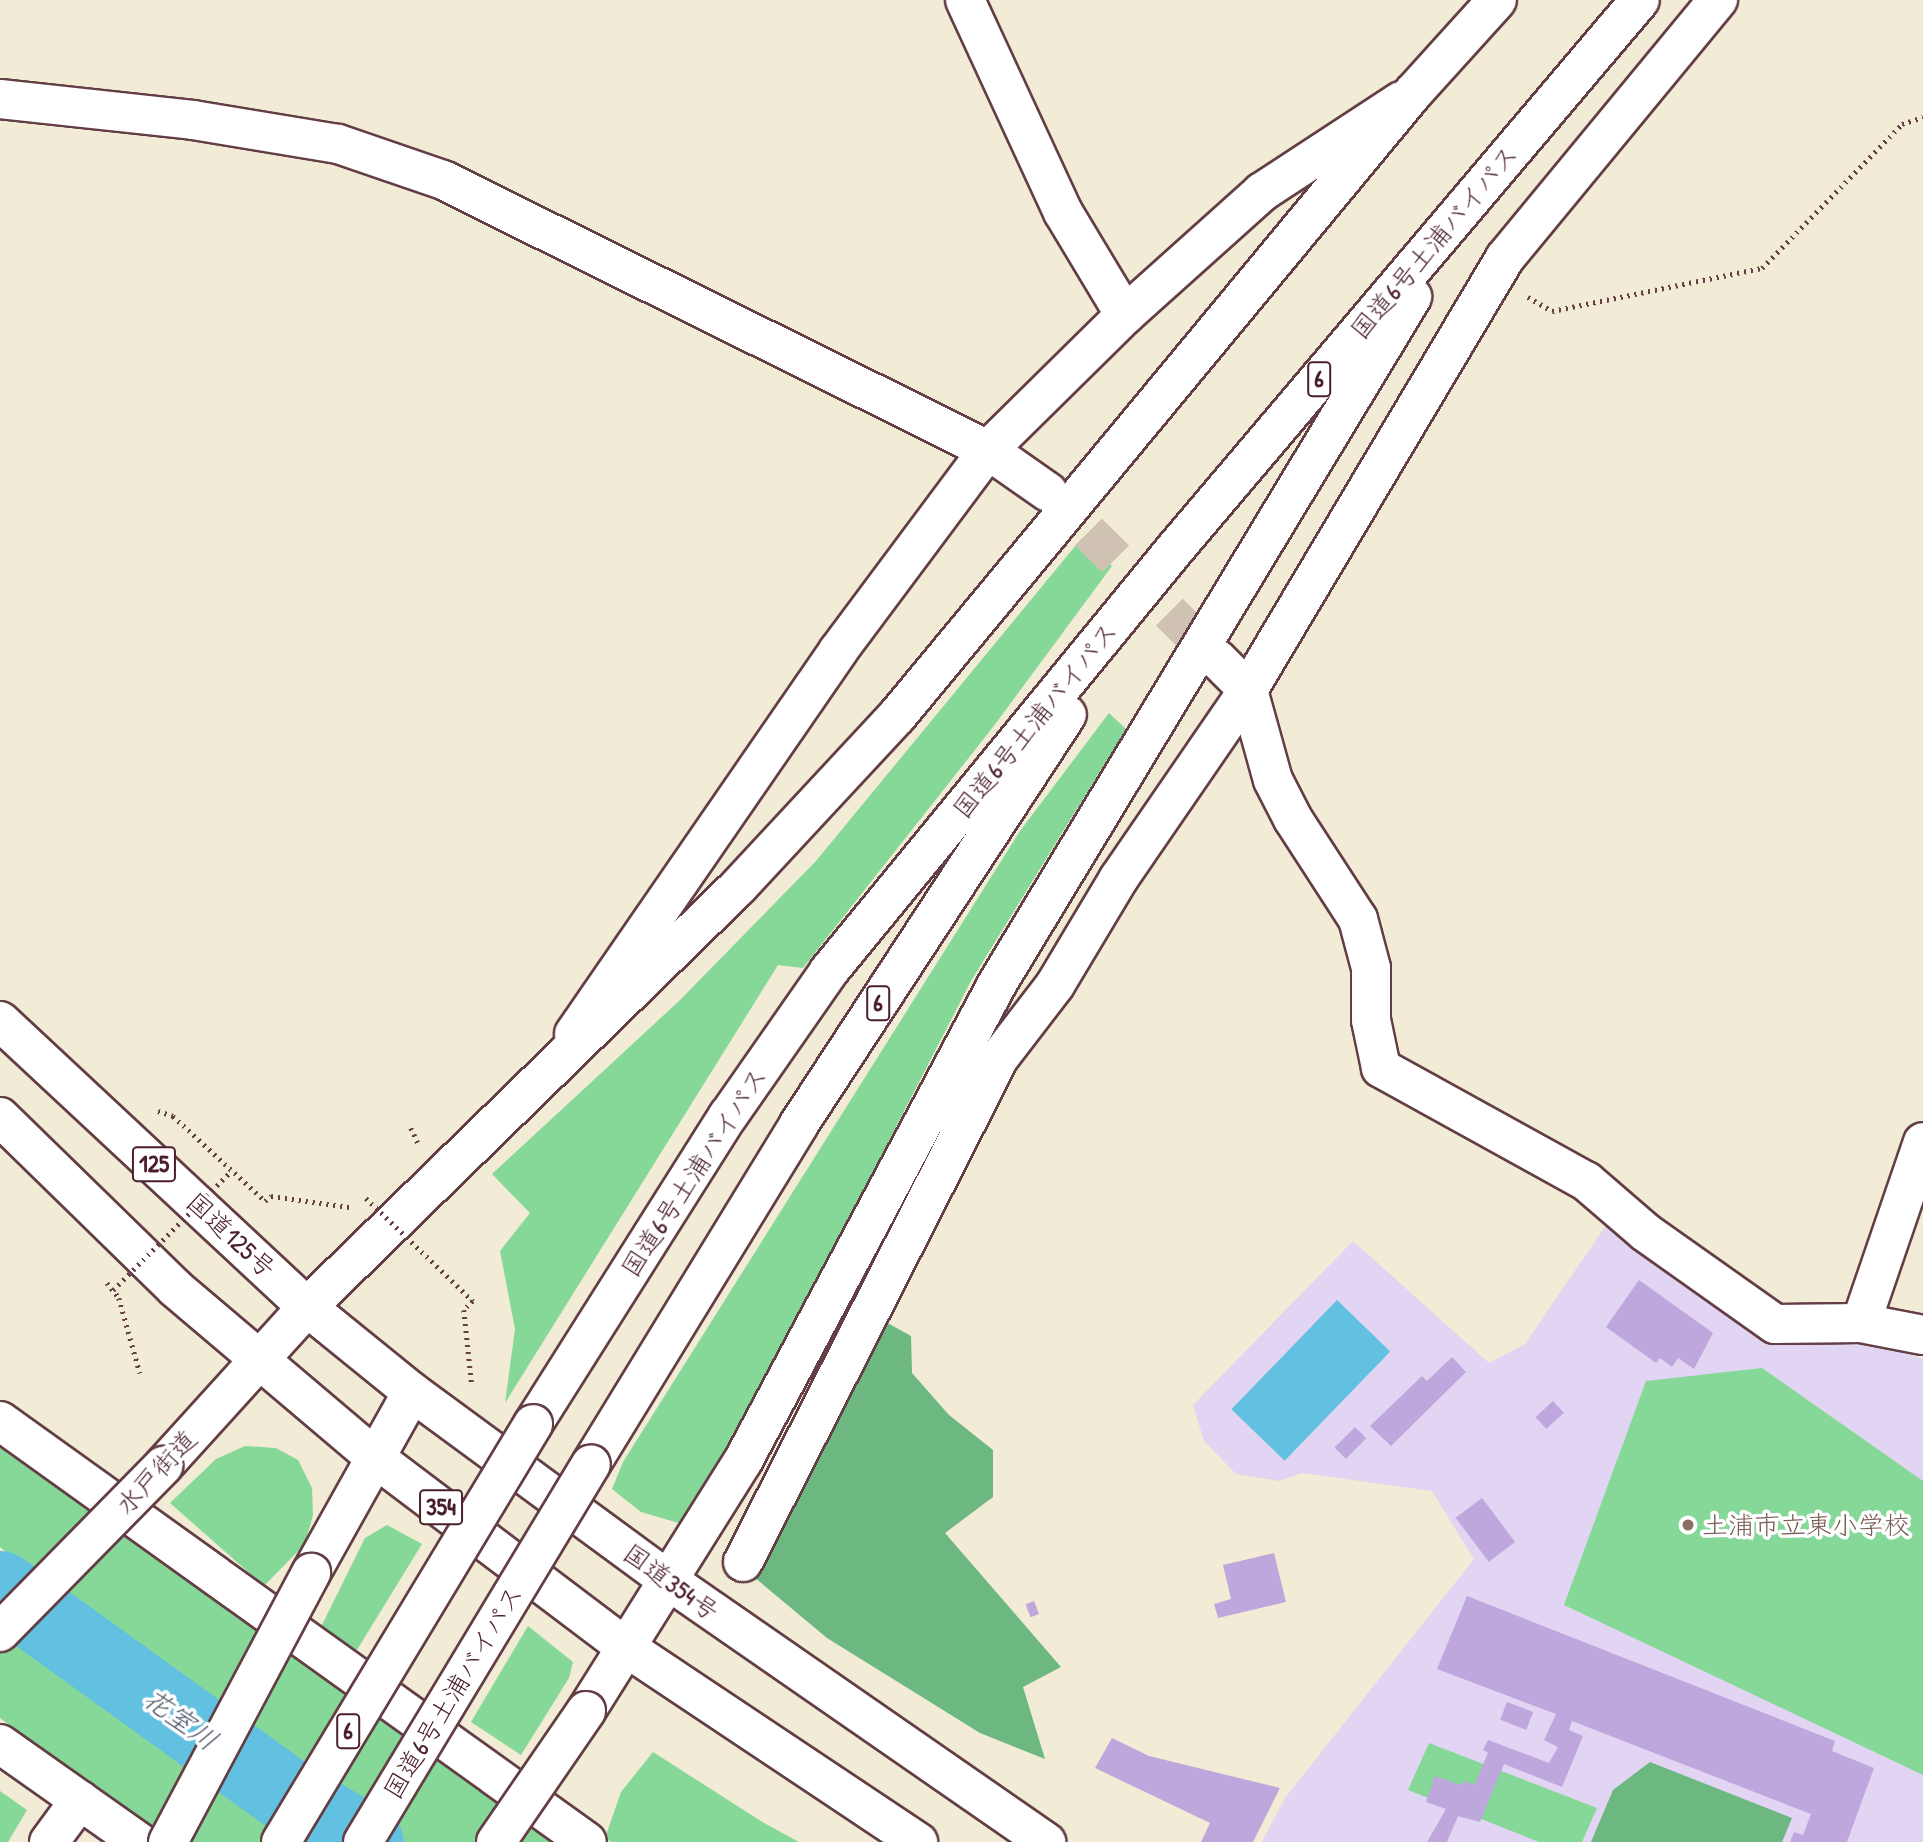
<!DOCTYPE html>
<html>
<head>
<meta charset="utf-8">
<style>
  body { margin:0 }
  #map { position:relative; width:1923px; height:1842px; overflow:hidden; background:#f2ebd5; font-family:"Patrick Hand","Klee One",sans-serif }
  div>[style] { position:absolute }
  .built>* { inset:0; background:#e2d4f3 }
  .green>* { inset:0; background:#86d898 }
  .forest>* { inset:0; background:#6cb880 }
  .water>* { inset:0; background:#62c0e0; transform-origin:0 0 }
  .river>* { height:75px; margin:-37.5px; padding:0 37.5px; transform-origin:37.5px; border-radius:37.5px; background:#62c0e0 }
  .building>* { inset:0; background:#bda7dc; transform-origin:0 0 }
  .minor-tunnel>* { height:38px; margin-top:-19px; transform-origin:0; background:repeating-linear-gradient(90deg,#d0c2b3 0 38px,transparent 0 57px) }
  .path>* { height:4.5px; margin-top:-2.25px; transform-origin:0; background:repeating-linear-gradient(90deg,#633e44 0 2px,transparent 0 7px) }
  .roads { filter:drop-shadow(2px 0 #633e44) drop-shadow(-2px 0 #633e44) drop-shadow(0 2px #633e44) drop-shadow(0 -2px #633e44) }
  .minor>* { height:38px; margin:-19px; padding:0 19px; transform-origin:19px; border-radius:19px; background:#fff }
  .trunk>* { height:38px; margin:-19px; padding:0 19px; transform-origin:19px; border-radius:19px; background:#fff }
  .path-bridge>* { height:4.5px; margin-top:-2.25px; transform-origin:0; background:repeating-linear-gradient(90deg,#633e44 0 2px,transparent 0 7px) }
  .bridges { filter:drop-shadow(2px 0 #633e44) drop-shadow(-2px 0 #633e44) drop-shadow(0 2px #633e44) drop-shadow(0 -2px #633e44) }
  .trunk-bridge>* { height:38px; margin:-19px; padding:0 19px; transform-origin:19px; border-radius:19px; background:#fff }
  .dots>* { width:19px; height:19px; translate:-50% -50%; box-sizing:border-box; border:4px solid #fff; border-radius:50% }
  span { translate:-50% -50%; white-space:nowrap; text-align:center; line-height:1.15; -webkit-text-stroke:7px #fff; paint-order:stroke }
  .shield-label span { padding:2px 5px; background:#fff; border:2px solid; border-radius:5px; -webkit-text-stroke-width:0 }
  .shield-label { font-size:24px; color:#4a1f2b; font-weight:700 }
  .street-label { font-size:26px; color:#4a1f2b }
  .education-label { font-size:26px; color:#785e54 }
  .left { translate:0 -50%; text-align:left }
  .water-label { font-size:28px; color:#52576a; font-style:italic }
</style>
</head>
<body>
<div id="map">
  <div class="built">
    <i style="clip-path:polygon(1609px 1221px,1733px 1320px,1775px 1340px,1869px 1342px,1923px 1359px,1923px 1842px,1262px 1842px,1285px 1798px,1474px 1559px,1432px 1491px,1302px 1473px,1279px 1481px,1236px 1474px,1204px 1441px,1193px 1405px,1353px 1241px,1489px 1363px,1525px 1344px)"></i>
  </div>
  <div class="green">
    <i style="clip-path:polygon(1081px 539px,1112px 566px,993px 727px,803px 968px,778px 965px,505px 1403px,515px 1329px,500px 1251px,530px 1213px,492px 1174px,679px 1001px,816px 861px)"></i>
    <i style="clip-path:polygon(1109px 713px,1126px 729px,971px 981px,696px 1516px,682px 1524px,641px 1512px,612px 1489px,623px 1462px,1020px 831px)"></i>
    <i style="clip-path:polygon(1762px 1368px,1923px 1481px,1923px 1775px,1564px 1605px,1646px 1381px)"></i>
    <i style="clip-path:polygon(245px 1446px,276px 1448px,298px 1460px,312px 1488px,313px 1515px,305px 1544px,264px 1586px,170px 1503px,216px 1459px)"></i>
    <i style="clip-path:polygon(0 1447px,143px 1548px,560px 1842px,395px 1842px,337px 1807px,209px 1705px,173px 1698px,175px 1680px,91px 1626px,0 1547px)"></i>
    <i style="clip-path:polygon(387px 1525px,422px 1544px,352px 1658px,319px 1631px,365px 1538px)"></i>
    <i style="clip-path:polygon(0 1611px,142px 1707px,302px 1831px,328px 1835px,337px 1842px,173px 1842px,0 1718px)"></i>
    <i style="clip-path:polygon(528px 1626px,573px 1662px,569px 1678px,521px 1755px,471px 1722px)"></i>
    <i style="clip-path:polygon(1429px 1743px,1597px 1808px,1582px 1842px,1539px 1842px,1408px 1790px)"></i>
    <i style="clip-path:polygon(653px 1752px,764px 1823px,799px 1842px,611px 1842px,605px 1838px,621px 1792px)"></i>
    <i style="clip-path:polygon(0 1791px,27px 1810px,8px 1842px,0 1842px)"></i>
  </div>
  <div class="forest">
    <i style="clip-path:polygon(884px 1321px,911px 1336px,912px 1373px,949px 1415px,993px 1450px,993px 1497px,945px 1533px,1061px 1667px,1023px 1687px,1045px 1759px,980px 1733px,827px 1638px,754px 1577px)"></i>
    <i style="clip-path:polygon(1650px 1762px,1792px 1818px,1782px 1842px,1591px 1842px,1613px 1790px)"></i>
  </div>
  <div class="water">
    <i style="left:1337px;top:1300px;width:74px;height:152px;rotate:44deg"></i>
  </div>
  <div class="river">
    <i style="left:0;top:1588px;width:357px;rotate:35.8deg"></i>
    <i style="left:290px;top:1797px;width:88px;rotate:30.6deg"></i>
  </div>
  <div class="building">
    <i style="clip-path:polygon(1639px 1280px,1713px 1333px,1694px 1369px,1678px 1358px,1672px 1367px,1660px 1358px,1656px 1363px,1606px 1327px)"></i>
    <i style="clip-path:polygon(1452px 1357px,1466px 1372px,1391px 1446px,1370px 1426px,1422px 1376px,1427px 1381px)"></i>
    <i style="left:1553px;top:1401px;width:16px;height:24px;rotate:47deg"></i>
    <i style="left:1355px;top:1427px;width:16px;height:29px;rotate:45deg"></i>
    <i style="left:1482px;top:1498px;width:55px;height:33px;rotate:53deg"></i>
    <i style="clip-path:polygon(1274px 1553px,1286px 1602px,1218px 1618px,1214px 1604px,1231px 1599px,1223px 1565px)"></i>
    <i style="clip-path:polygon(1467px 1596px,1835px 1741px,1832px 1751px,1874px 1768px,1847px 1842px,1790px 1842px,1794px 1832px,1803px 1835px,1811px 1814px,1572px 1721px,1569px 1730px,1583px 1736px,1562px 1787px,1504px 1764px,1480px 1822px,1458px 1816px,1447px 1842px,1427px 1842px,1446px 1809px,1426px 1802px,1435px 1776px,1461px 1785px,1466px 1781px,1474px 1785px,1488px 1753px,1483px 1750px,1488px 1740px,1549px 1763px,1558px 1747px,1544px 1740px,1556px 1714px,1437px 1669px)"></i>
    <i style="left:1034px;top:1601px;width:14px;height:9px;rotate:69deg"></i>
    <i style="left:1507px;top:1702px;width:28px;height:19px;rotate:21deg"></i>
    <i style="clip-path:polygon(1112px 1738px,1149px 1756px,1280px 1788px,1253px 1842px,1201px 1842px,1210px 1823px,1095px 1768px)"></i>
  </div>
  <div class="minor-tunnel">
    <i style="left:1048px;top:492px;width:238px;rotate:44.7deg"></i>
  </div>
  <div class="path">
    <i style="left:1528px;top:297px;width:28px;rotate:30deg"></i>
    <i style="left:1552px;top:311px;width:214px;rotate:-11.6deg"></i>
    <i style="left:1762px;top:268px;width:201px;rotate:-45.8deg"></i>
    <i style="left:1902px;top:124px;width:22px;rotate:-18deg"></i>
    <i style="left:158px;top:1111px;width:16px;rotate:18deg"></i>
    <i style="left:173px;top:1116px;width:125px;rotate:42.7deg"></i>
    <i style="left:265px;top:1201px;width:8px;rotate:-40deg"></i>
    <i style="left:271px;top:1196px;width:79px;rotate:8deg"></i>
    <i style="left:411px;top:1128px;width:17px;rotate:65deg"></i>
    <i style="left:107px;top:1283px;width:19px;rotate:51deg"></i>
    <i style="left:119px;top:1298px;width:78px;rotate:74.4deg"></i>
    <i style="left:464px;top:1310px;width:76px;rotate:84deg"></i>
  </div>
  <div class="roads">
    <div class="minor">
      <i style="left:965px;top:0;width:234px;rotate:65.2deg"></i>
      <i style="left:1063px;top:212px;width:120px;rotate:59deg"></i>
      <i style="left:0;top:99px;width:194px;rotate:6.2deg"></i>
      <i style="left:193px;top:120px;width:147px;rotate:9.4deg"></i>
      <i style="left:338px;top:144px;width:111px;rotate:18.9deg"></i>
      <i style="left:443px;top:180px;width:608px;rotate:26.35deg"></i>
      <i style="left:988px;top:450px;width:73px;rotate:35deg"></i>
      <i style="left:1217px;top:659px;width:44px;rotate:45deg"></i>
      <i style="left:1248px;top:690px;width:93px;rotate:74.5deg"></i>
      <i style="left:1273px;top:780px;width:44px;rotate:62.9deg"></i>
      <i style="left:1293px;top:819px;width:119px;rotate:57deg"></i>
      <i style="left:1358px;top:919px;width:51px;rotate:75.1deg"></i>
      <i style="left:1371px;top:968px;width:52px;rotate:90deg"></i>
      <i style="left:1371px;top:1020px;width:49px;rotate:78.2deg"></i>
      <i style="left:1381px;top:1068px;width:234px;rotate:28.9deg"></i>
      <i style="left:1586px;top:1181px;width:78px;rotate:40.8deg"></i>
      <i style="left:1645px;top:1232px;width:159px;rotate:35.3deg"></i>
      <i style="left:1775px;top:1324px;width:86px;rotate:-0.7deg"></i>
      <i style="left:1861px;top:1323px;width:63px;rotate:11deg"></i>
      <i style="left:574px;top:1034px;width:465px;rotate:-55.4deg"></i>
      <i style="left:838px;top:651px;width:251px;rotate:-53.3deg"></i>
      <i style="left:988px;top:450px;width:192px;rotate:-44.6deg"></i>
      <i style="left:1125px;top:315px;width:184px;rotate:-41.9deg"></i>
      <i style="left:1262px;top:192px;width:166px;rotate:-33.2deg"></i>
      <i style="left:1861px;top:1323px;width:191px;rotate:-71.1deg"></i>
      <i style="left:0;top:1421px;width:722px;rotate:35.65deg"></i>
      <i style="left:743px;top:1562px;width:565px;rotate:-63.07deg"></i>
      <i style="left:999px;top:1058px;width:92px;rotate:-52.5deg"></i>
      <i style="left:1055px;top:985px;width:125px;rotate:-59.1deg"></i>
      <i style="left:1119px;top:878px;width:228px;rotate:-55.5deg"></i>
      <i style="left:1248px;top:690px;width:503px;rotate:-59.25deg"></i>
      <i style="left:1505px;top:258px;width:335px;rotate:-50.5deg"></i>
      <i style="left:0;top:1744px;width:170px;rotate:35.2deg"></i>
      <i style="left:49px;top:1842px;width:52px;rotate:-53.6deg"></i>
    </div>
    <div class="trunk">
      <i style="left:0;top:1021px;width:420px;rotate:43deg"></i>
      <i style="left:307px;top:1307px;width:135px;rotate:39deg"></i>
      <i style="left:412px;top:1392px;width:319px;rotate:36.3deg"></i>
      <i style="left:669px;top:1581px;width:459px;rotate:34.7deg"></i>
      <i style="left:0;top:1117px;width:245px;rotate:44.3deg"></i>
      <i style="left:175px;top:1288px;width:261px;rotate:40.3deg"></i>
      <i style="left:374px;top:1457px;width:317px;rotate:37.1deg"></i>
      <i style="left:627px;top:1648px;width:350px;rotate:33.7deg"></i>
      <i style="left:533px;top:1424px;width:365px;rotate:-57.7deg"></i>
      <i style="left:728px;top:1116px;width:177px;rotate:-55.1deg"></i>
      <i style="left:829px;top:971px;width:546px;rotate:-50.65deg"></i>
      <i style="left:1175px;top:549px;width:719px;rotate:-49.74deg"></i>
      <i style="left:591px;top:1464px;width:399px;rotate:-58.5deg"></i>
      <i style="left:799px;top:1124px;width:489px;rotate:-56.8deg"></i>
      <i style="left:163px;top:1466px;width:215px;rotate:-47.8deg"></i>
      <i style="left:307px;top:1307px;width:602px;rotate:-44.26deg"></i>
      <i style="left:738px;top:887px;width:233px;rotate:-47.1deg"></i>
      <i style="left:897px;top:716px;width:809px;rotate:-50.37deg"></i>
      <i style="left:1413px;top:93px;width:125px;rotate:-47.9deg"></i>
      <i style="left:311px;top:1573px;width:207px;rotate:-60.8deg"></i>
      <i style="left:586px;top:1711px;width:295px;rotate:-57.9deg"></i>
      <i style="left:743px;top:1461px;width:540px;rotate:-61.96deg"></i>
      <i style="left:997px;top:984px;width:803px;rotate:-58.86deg"></i>
    </div>
  </div>
  <div class="path-bridge">
    <i style="left:366px;top:1198px;width:149px;rotate:43.9deg"></i>
    <i style="left:473px;top:1301px;width:13px;rotate:135deg"></i>
    <i style="left:113px;top:1290px;width:168px;rotate:-45.2deg"></i>
  </div>
  <div class="bridges">
    <div class="trunk-bridge">
      <i style="left:0;top:1632px;width:233px;rotate:-45.5deg"></i>
      <i style="left:168px;top:1842px;width:305px;rotate:-62deg"></i>
      <i style="left:281px;top:1842px;width:488px;rotate:-58.9deg"></i>
      <i style="left:363px;top:1842px;width:441px;rotate:-58.9deg"></i>
      <i style="left:496px;top:1842px;width:159px;rotate:-55.5deg"></i>
    </div>
  </div>
  <div class="dots">
    <i style="left:1688px;top:1525px;background:#8d6e63"></i>
  </div>
  <div class="shield-label">
    <span style="left:1319px;top:379px">6</span>
    <span style="left:878px;top:1003px">6</span>
    <span style="left:154px;top:1164px">125</span>
    <span style="left:441px;top:1507px">354</span>
    <span style="left:348px;top:1731px">6</span>
  </div>
  <div class="street-label">
    <span style="left:1434px;top:242px;rotate:-50deg">国道6号土浦バイパス</span>
    <span style="left:1035px;top:720px;rotate:-51deg">国道6号土浦バイパス</span>
    <span style="left:694px;top:1172px;rotate:-57deg">国道6号土浦バイパス</span>
    <span style="left:231px;top:1235px;rotate:43deg">国道125号</span>
    <span style="left:156px;top:1472px;rotate:-47deg">水戸街道</span>
    <span style="left:671px;top:1582px;rotate:36deg">国道354号</span>
    <span style="left:453px;top:1692px;rotate:-59deg">国道6号土浦バイパス</span>
  </div>
  <div class="education-label">
    <span class="left" style="left:1702px;top:1525px">土浦市立東小学校</span>
  </div>
  <div class="water-label">
    <span style="left:181px;top:1719px;rotate:36deg">花室川</span>
  </div>
</div>
</body>
</html>
